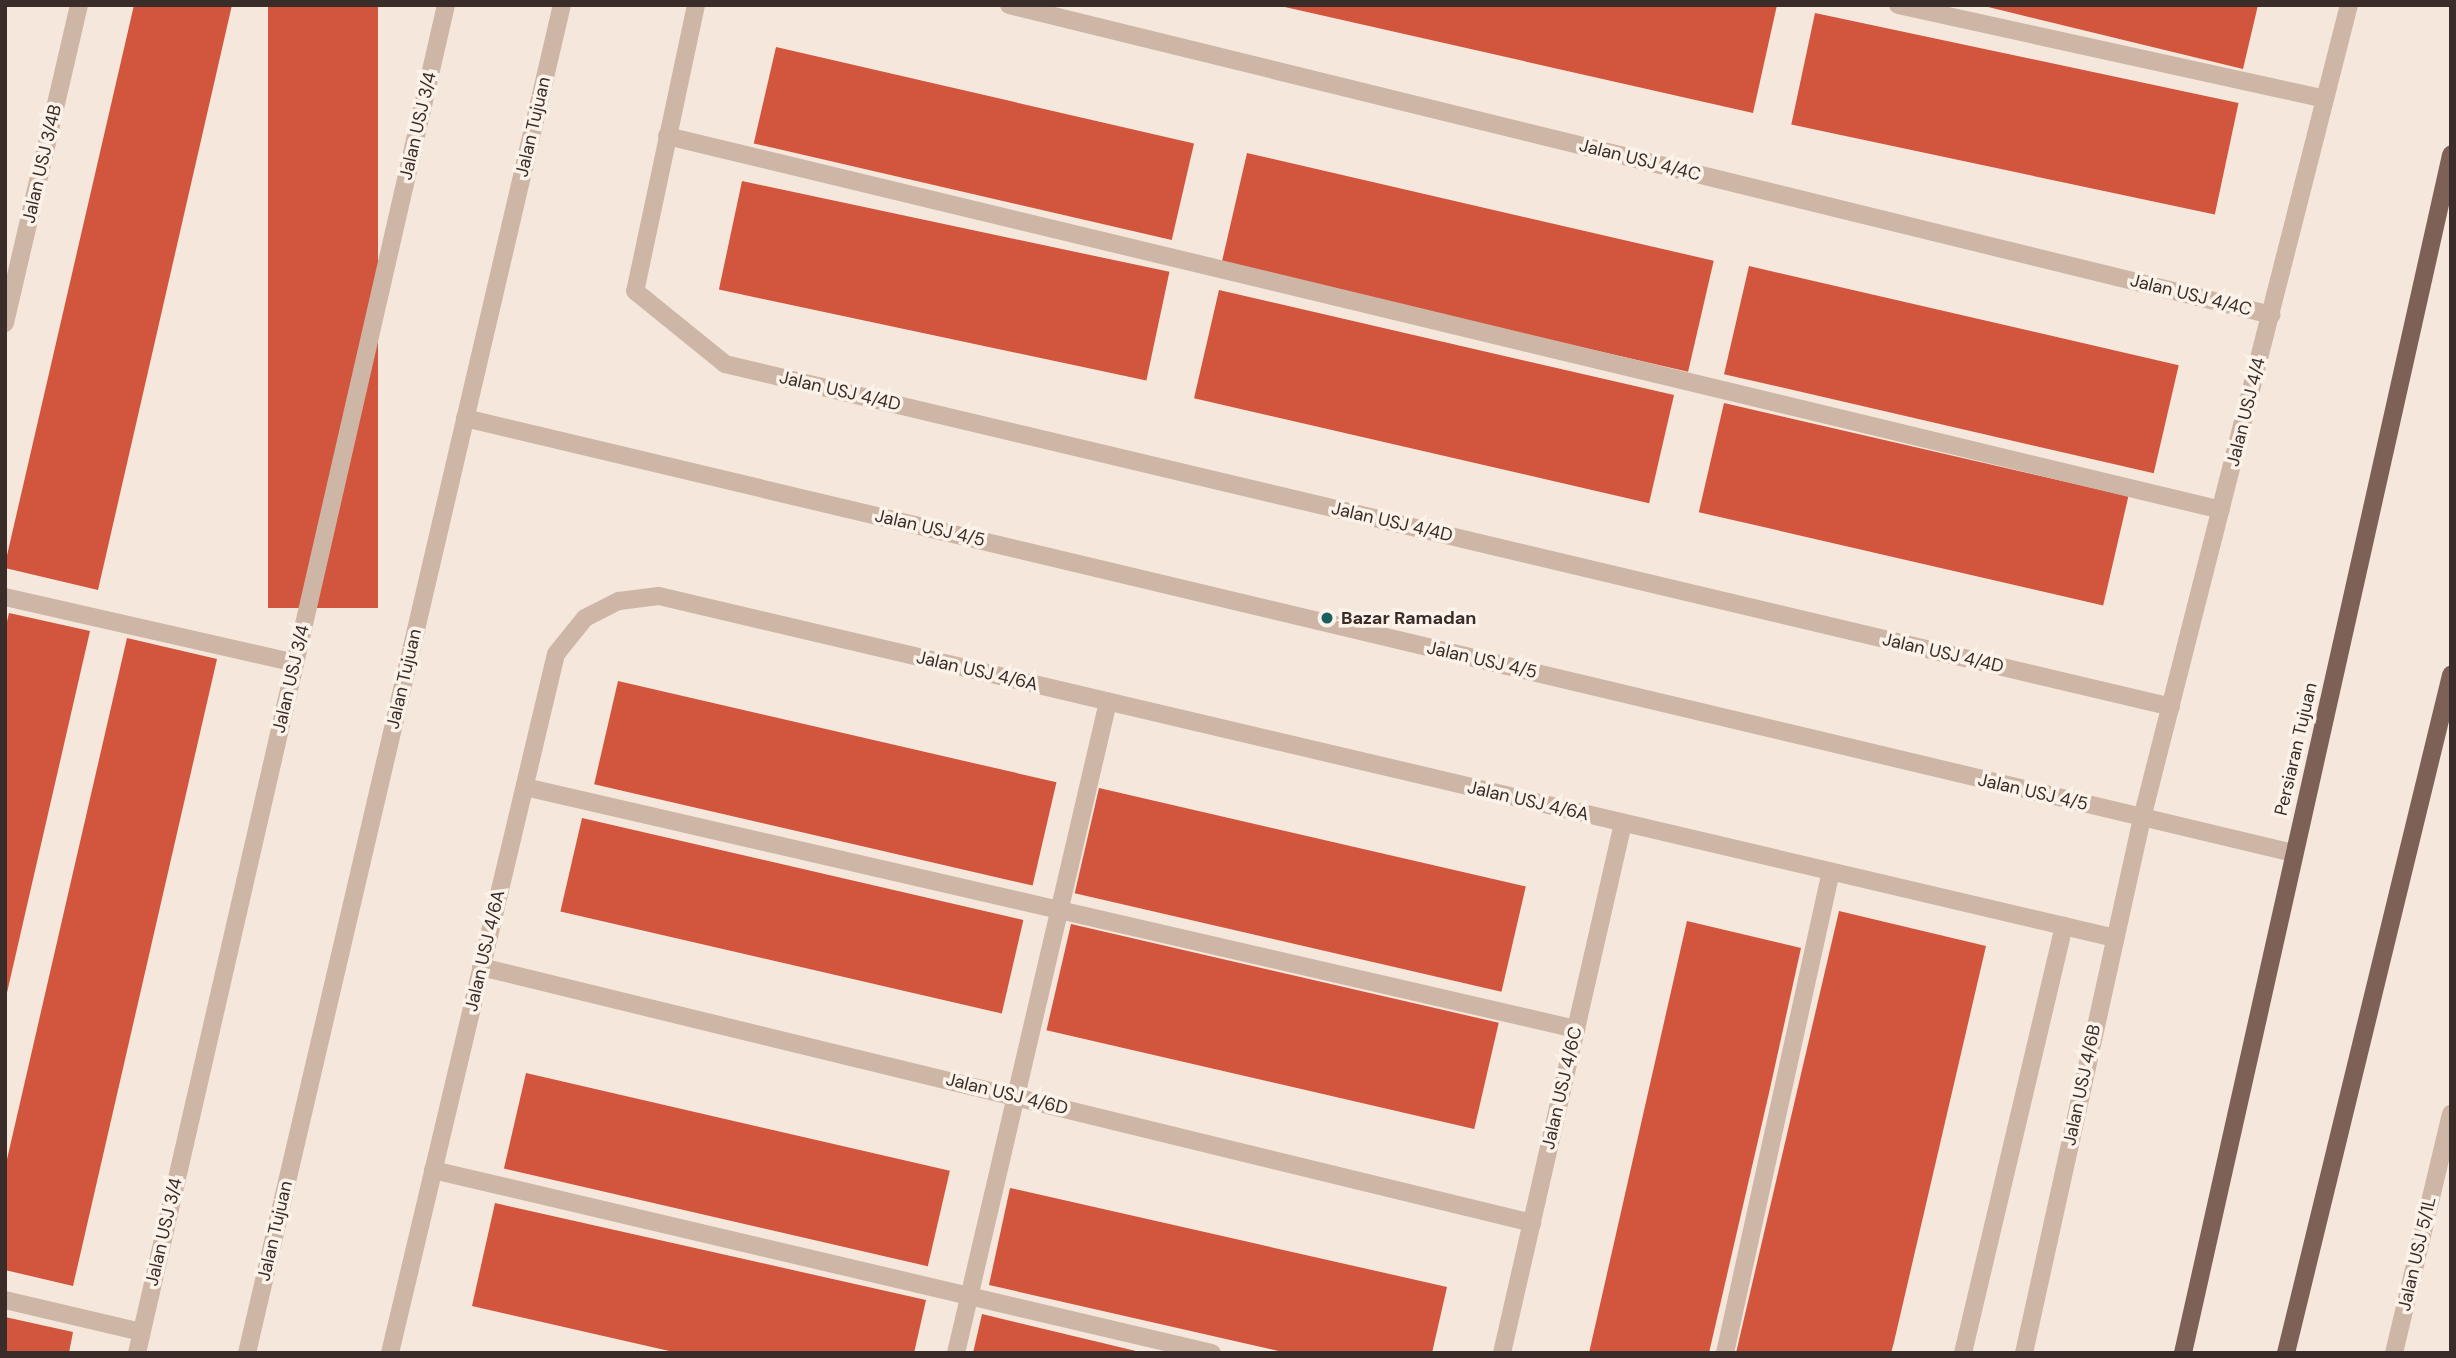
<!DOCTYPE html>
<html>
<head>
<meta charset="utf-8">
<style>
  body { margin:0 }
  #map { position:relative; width:2456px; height:1358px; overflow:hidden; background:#f5e7dc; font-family:"DM Sans",sans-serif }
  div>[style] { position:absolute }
  .building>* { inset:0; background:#d2563d; transform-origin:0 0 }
  .minor>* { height:18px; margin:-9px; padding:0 9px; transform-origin:9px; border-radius:9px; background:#ceb6a6 }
  .major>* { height:18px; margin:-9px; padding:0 9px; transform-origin:9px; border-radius:9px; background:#7d6157 }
  .dots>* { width:19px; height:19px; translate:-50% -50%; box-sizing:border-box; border:4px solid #fbf2e9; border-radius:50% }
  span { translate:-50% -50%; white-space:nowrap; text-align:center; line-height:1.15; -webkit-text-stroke:7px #fbf2e9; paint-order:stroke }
  .street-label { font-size:18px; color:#3a2c28 }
  .poi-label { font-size:18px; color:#3a2c28; font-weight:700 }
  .left { translate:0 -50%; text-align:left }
  .frame { position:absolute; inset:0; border:7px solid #3a2c28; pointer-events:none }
</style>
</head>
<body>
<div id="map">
  <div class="building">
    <i style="clip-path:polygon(134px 5px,232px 5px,98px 590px,5px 568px,5px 564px)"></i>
    <i style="left:268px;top:5px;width:110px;height:603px"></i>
    <i style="clip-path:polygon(1276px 5px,1777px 5px,1753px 113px)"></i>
    <i style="clip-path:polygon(1980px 5px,2258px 5px,2243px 69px)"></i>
    <i style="left:1815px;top:13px;width:433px;height:114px;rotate:12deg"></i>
    <i style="left:776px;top:47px;width:429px;height:99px;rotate:13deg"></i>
    <i style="left:1247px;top:153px;width:479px;height:114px;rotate:13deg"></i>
    <i style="left:742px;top:181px;width:437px;height:111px;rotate:12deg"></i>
    <i style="left:1749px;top:266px;width:441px;height:111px;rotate:13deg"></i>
    <i style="left:1219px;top:290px;width:467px;height:111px;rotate:13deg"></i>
    <i style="left:1724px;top:403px;width:415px;height:112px;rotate:13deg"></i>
    <i style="clip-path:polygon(9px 613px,90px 631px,6px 997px,5px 630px)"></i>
    <i style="clip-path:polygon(127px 638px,217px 659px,73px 1286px,5px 1270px,5px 1168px)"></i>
    <i style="left:618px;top:681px;width:450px;height:106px;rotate:13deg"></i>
    <i style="left:1099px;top:788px;width:438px;height:108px;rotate:13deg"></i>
    <i style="left:582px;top:818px;width:453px;height:96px;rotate:13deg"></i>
    <i style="clip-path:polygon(1839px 911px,1986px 946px,1894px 1342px,1891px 1353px,1736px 1353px)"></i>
    <i style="clip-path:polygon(1687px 921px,1801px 948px,1769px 1093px,1709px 1353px,1589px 1353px)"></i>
    <i style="left:1071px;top:924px;width:439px;height:109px;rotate:13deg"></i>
    <i style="left:526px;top:1073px;width:435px;height:98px;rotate:13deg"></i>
    <i style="clip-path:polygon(1010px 1188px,1447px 1287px,1432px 1353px,1287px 1353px,989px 1285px)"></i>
    <i style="clip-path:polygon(495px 1203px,926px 1300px,914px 1353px,678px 1353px,472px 1306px)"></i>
    <i style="clip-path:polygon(982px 1314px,1140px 1352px,1140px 1353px,973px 1353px)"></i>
    <i style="clip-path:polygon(5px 1317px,73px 1332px,69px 1353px,5px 1353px)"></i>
  </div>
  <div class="minor">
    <i style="left:696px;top:5px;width:292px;rotate:102deg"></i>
    <i style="left:635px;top:291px;width:116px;rotate:39deg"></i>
    <i style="left:725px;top:364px;width:1486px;rotate:13.34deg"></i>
    <i style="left:1009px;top:5px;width:1300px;rotate:13.8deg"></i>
    <i style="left:1898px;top:5px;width:437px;rotate:12.4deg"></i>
    <i style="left:667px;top:136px;width:1598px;rotate:13.53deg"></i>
    <i style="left:5px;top:323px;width:326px;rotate:-76.9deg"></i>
    <i style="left:465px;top:418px;width:1880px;rotate:13.38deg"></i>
    <i style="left:5px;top:597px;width:297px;rotate:12.8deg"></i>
    <i style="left:525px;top:787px;width:1079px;rotate:12.97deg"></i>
    <i style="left:481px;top:967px;width:1082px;rotate:13.69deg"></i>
    <i style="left:433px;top:1170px;width:800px;rotate:13.22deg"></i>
    <i style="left:5px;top:1300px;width:140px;rotate:13.2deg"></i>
    <i style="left:137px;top:1353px;width:1383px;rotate:-77.09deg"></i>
    <i style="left:247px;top:1353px;width:1384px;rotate:-76.85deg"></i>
    <i style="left:390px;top:1353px;width:718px;rotate:-76.64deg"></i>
    <i style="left:556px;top:654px;width:46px;rotate:-51.1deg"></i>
    <i style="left:585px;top:618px;width:38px;rotate:-27deg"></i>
    <i style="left:619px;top:601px;width:40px;rotate:-7.1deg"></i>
    <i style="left:659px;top:596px;width:1496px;rotate:13.22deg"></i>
    <i style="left:956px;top:1353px;width:669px;rotate:-76.86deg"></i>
    <i style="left:1502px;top:1353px;width:544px;rotate:-77.14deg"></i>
    <i style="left:1725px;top:1353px;width:493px;rotate:-77.6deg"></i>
    <i style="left:1963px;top:1353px;width:439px;rotate:-76.7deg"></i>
    <i style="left:2024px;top:1353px;width:548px;rotate:-77.56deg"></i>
    <i style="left:2142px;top:818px;width:839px;rotate:-75.72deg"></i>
    <i style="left:2394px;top:1353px;width:246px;rotate:-76.6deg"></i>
  </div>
  <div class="major">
    <i style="left:2183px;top:1353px;width:1228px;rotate:-77.39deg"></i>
    <i style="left:2286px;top:1353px;width:698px;rotate:-76.32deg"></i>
  </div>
  <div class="dots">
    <i style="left:1327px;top:618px;background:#19605f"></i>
  </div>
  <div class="street-label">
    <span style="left:418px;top:126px;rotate:-77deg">Jalan USJ 3/4</span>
    <span style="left:533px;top:127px;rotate:-77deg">Jalan Tujuan</span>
    <span style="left:1640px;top:160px;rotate:14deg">Jalan USJ 4/4C</span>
    <span style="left:42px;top:164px;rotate:-77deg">Jalan USJ 3/4B</span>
    <span style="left:2191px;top:295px;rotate:14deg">Jalan USJ 4/4C</span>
    <span style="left:840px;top:391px;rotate:13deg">Jalan USJ 4/4D</span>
    <span style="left:2246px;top:412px;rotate:-76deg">Jalan USJ 4/4</span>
    <span style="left:1392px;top:522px;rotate:13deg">Jalan USJ 4/4D</span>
    <span style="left:930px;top:528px;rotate:13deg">Jalan USJ 4/5</span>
    <span style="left:1943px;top:653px;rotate:13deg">Jalan USJ 4/4D</span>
    <span style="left:1482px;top:660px;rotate:13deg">Jalan USJ 4/5</span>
    <span style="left:977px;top:671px;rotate:13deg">Jalan USJ 4/6A</span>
    <span style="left:291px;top:679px;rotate:-77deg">Jalan USJ 3/4</span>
    <span style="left:404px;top:679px;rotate:-77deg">Jalan Tujuan</span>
    <span style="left:2296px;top:749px;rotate:-77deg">Persiaran Tujuan</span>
    <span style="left:2033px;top:792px;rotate:13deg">Jalan USJ 4/5</span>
    <span style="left:1528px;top:801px;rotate:13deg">Jalan USJ 4/6A</span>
    <span style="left:485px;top:951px;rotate:-77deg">Jalan USJ 4/6A</span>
    <span style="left:2082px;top:1085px;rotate:-78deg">Jalan USJ 4/6B</span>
    <span style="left:1562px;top:1088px;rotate:-77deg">Jalan USJ 4/6C</span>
    <span style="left:1007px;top:1094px;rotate:14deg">Jalan USJ 4/6D</span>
    <span style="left:275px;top:1231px;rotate:-77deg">Jalan Tujuan</span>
    <span style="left:164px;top:1232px;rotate:-77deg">Jalan USJ 3/4</span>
    <span style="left:2417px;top:1254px;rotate:-77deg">Jalan USJ 5/1L</span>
  </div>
  <div class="poi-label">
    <span class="left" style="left:1341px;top:618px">Bazar Ramadan</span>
  </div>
  <div class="frame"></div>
</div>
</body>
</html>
